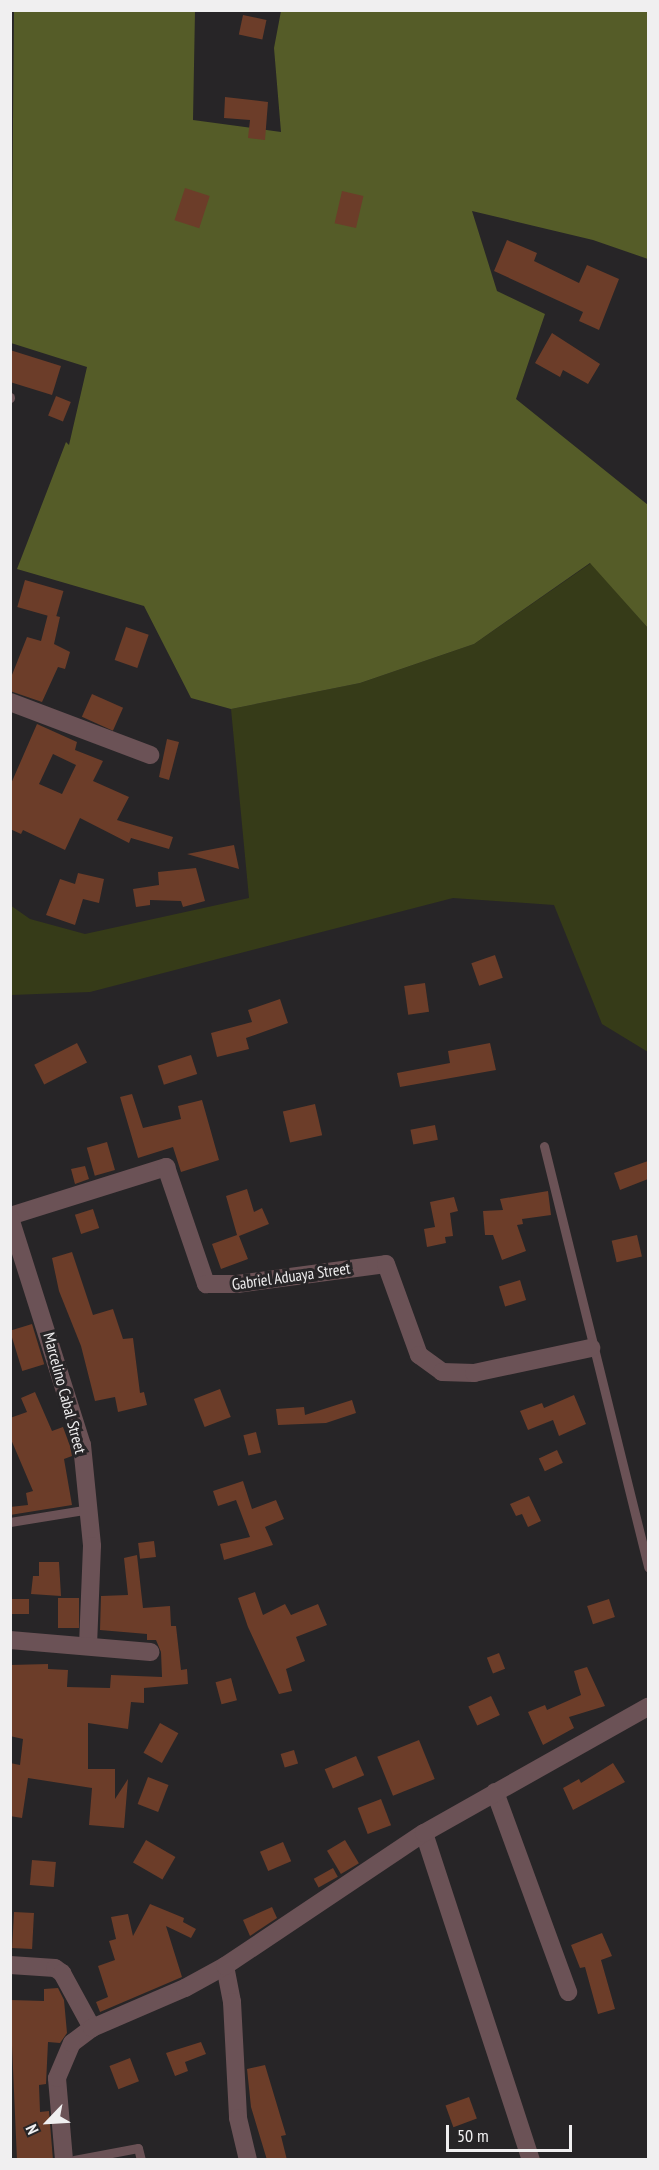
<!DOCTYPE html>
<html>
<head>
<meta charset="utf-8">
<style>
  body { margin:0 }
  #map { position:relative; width:659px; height:2170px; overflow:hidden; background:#272527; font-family:"PT Sans Narrow",sans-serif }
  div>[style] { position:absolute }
  .green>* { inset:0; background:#363b18 }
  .forest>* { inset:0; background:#555c28 }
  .building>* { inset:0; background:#6c3d29; transform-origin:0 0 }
  .lane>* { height:9px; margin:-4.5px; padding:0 4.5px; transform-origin:4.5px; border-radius:4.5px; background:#6b5256 }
  .street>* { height:18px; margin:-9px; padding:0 9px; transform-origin:9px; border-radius:9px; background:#6b5256 }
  span { translate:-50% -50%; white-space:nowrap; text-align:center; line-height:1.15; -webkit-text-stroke:6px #272527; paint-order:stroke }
  .street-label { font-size:16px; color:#f0eff0 }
  .frame { position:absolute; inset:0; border:12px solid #f0eff0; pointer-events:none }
  .north { position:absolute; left:18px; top:2092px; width:60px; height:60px; -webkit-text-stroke:4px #272527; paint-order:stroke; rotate:245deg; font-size:16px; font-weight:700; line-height:24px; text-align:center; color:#f0eff0 }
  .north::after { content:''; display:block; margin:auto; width:21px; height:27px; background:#f0eff0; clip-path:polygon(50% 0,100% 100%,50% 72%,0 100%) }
  .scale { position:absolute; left:446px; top:2125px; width:126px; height:27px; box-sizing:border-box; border:3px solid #f0eff0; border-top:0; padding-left:8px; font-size:18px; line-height:21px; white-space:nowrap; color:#f0eff0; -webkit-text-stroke:4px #272527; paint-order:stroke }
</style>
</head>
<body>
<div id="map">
  <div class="green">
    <i style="clip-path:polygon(591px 563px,648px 628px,648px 1052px,602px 1024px,554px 905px,453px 898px,90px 992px,11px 995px,10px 905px,30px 919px,85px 934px,249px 898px,231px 709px,360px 683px,474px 644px)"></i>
  </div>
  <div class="forest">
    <i style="clip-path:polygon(14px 11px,195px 11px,193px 120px,281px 132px,274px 48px,281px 11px,648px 11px,648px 259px,593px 240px,472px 211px,497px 291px,545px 314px,516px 399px,648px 505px,648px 628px,590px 563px,474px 644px,360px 683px,231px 709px,191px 698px,144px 606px,17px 569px,66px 442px,69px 445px,87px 367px,11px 343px)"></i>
  </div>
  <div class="building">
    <i style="left:243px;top:15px;width:24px;height:20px;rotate:12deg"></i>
    <i style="clip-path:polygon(225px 97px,268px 102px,265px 140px,248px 138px,250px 120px,224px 118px)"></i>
    <i style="left:185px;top:188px;width:26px;height:34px;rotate:18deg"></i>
    <i style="left:342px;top:191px;width:22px;height:33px;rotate:13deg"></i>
    <i style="clip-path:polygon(507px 240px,537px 253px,534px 261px,579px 283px,587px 265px,619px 279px,599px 330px,579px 321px,583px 312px,494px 271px)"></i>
    <i style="clip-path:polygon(552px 333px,600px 364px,588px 384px,563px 370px,560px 377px,535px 363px)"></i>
    <i style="clip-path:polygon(10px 350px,61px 366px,52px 395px,10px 382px)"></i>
    <i style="left:56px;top:396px;width:16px;height:21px;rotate:22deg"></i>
    <i style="left:25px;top:580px;width:40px;height:28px;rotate:16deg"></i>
    <i style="clip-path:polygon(48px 614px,60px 617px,54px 644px,70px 652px,65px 669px,58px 667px,42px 702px,10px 691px,10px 680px,27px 637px,41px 641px)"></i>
    <i style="left:126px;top:627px;width:24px;height:35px;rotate:19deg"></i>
    <i style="left:92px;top:694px;width:34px;height:25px;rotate:24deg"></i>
    <i style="clip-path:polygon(evenodd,37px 724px,77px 742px,75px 750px,103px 761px,93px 781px,129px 797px,117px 820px,173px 837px,169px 849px,131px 838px,129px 843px,80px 818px,65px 850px,23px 830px,21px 834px,10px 829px,10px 786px,37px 724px,53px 754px,76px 765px,62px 794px,39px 784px,53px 754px)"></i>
    <i style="clip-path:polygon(167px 739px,179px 742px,169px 780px,159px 777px)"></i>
    <i style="clip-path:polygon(234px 845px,239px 869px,187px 854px)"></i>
    <i style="clip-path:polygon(196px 868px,205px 901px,183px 907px,181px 901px,150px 900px,150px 905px,136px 907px,133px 889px,159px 885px,158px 872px)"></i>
    <i style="clip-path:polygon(78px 873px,104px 879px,99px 903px,83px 899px,75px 925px,46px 915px,60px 879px,75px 884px)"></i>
    <i style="left:495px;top:955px;width:24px;height:25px;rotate:71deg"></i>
    <i style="left:425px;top:983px;width:29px;height:21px;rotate:82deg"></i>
    <i style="clip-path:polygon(280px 999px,288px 1023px,246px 1038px,249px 1049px,217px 1057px,211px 1033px,252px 1022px,248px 1010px)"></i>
    <i style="left:77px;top:1043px;width:22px;height:48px;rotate:63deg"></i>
    <i style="clip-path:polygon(490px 1043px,496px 1070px,400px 1087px,397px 1073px,450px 1063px,448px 1051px)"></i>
    <i style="left:191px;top:1055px;width:20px;height:35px;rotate:72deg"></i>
    <i style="clip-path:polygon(132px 1094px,143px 1128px,181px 1119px,178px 1106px,202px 1100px,219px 1160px,181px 1172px,173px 1147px,138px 1158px,120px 1097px)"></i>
    <i style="left:315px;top:1104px;width:32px;height:33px;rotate:77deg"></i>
    <i style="left:435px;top:1125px;width:15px;height:25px;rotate:79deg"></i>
    <i style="left:107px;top:1142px;width:29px;height:21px;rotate:74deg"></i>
    <i style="clip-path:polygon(648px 1161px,648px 1179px,620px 1190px,614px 1173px)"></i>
    <i style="clip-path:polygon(85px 1166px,89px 1179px,75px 1184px,71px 1169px)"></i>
    <i style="clip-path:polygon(247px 1189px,254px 1212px,262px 1208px,269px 1224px,239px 1236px,248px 1259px,221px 1269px,212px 1244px,237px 1235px,226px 1196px)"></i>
    <i style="clip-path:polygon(548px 1191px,551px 1215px,522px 1219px,523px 1224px,517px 1225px,526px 1251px,502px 1260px,493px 1235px,485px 1235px,483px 1211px,503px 1210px,500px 1199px)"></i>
    <i style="clip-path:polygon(454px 1197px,458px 1211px,450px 1213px,453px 1236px,445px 1237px,446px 1243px,427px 1247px,424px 1229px,435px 1227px,430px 1202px)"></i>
    <i style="left:93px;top:1209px;width:20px;height:19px;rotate:72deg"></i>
    <i style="left:637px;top:1235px;width:22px;height:26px;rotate:77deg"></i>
    <i style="clip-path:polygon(72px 1252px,93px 1315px,113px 1309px,123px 1339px,133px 1338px,140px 1393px,144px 1392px,147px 1405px,118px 1412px,115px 1397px,95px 1401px,81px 1346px,59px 1291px,52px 1258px)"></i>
    <i style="left:520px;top:1280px;width:21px;height:22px;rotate:73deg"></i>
    <i style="left:32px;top:1324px;width:42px;height:23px;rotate:73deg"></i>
    <i style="left:220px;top:1389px;width:30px;height:28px;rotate:69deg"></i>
    <i style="clip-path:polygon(35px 1392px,52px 1431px,63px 1427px,70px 1446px,72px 1456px,64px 1459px,72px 1505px,10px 1515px,10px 1507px,28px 1505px,26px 1493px,33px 1491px,10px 1437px,10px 1418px,27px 1412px,21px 1398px)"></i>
    <i style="clip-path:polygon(574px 1395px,586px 1424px,559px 1436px,553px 1420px,528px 1430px,520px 1411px,542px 1403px,544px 1408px)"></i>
    <i style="clip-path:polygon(352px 1400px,356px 1413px,326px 1423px,278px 1425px,276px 1409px,304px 1407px,305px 1415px)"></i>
    <i style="left:256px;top:1432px;width:21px;height:13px;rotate:76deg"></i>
    <i style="left:557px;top:1450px;width:14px;height:20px;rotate:65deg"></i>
    <i style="clip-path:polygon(243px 1481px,252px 1509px,276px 1500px,284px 1519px,265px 1527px,273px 1545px,224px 1560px,220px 1544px,250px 1537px,236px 1500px,218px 1506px,213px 1491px)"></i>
    <i style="clip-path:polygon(529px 1496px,541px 1521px,528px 1527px,522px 1514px,516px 1516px,510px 1504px)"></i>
    <i style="left:154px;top:1541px;width:16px;height:16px;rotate:83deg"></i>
    <i style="clip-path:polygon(137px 1555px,143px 1608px,170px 1606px,171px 1626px,176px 1626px,181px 1670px,187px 1669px,188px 1684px,144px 1688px,144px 1703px,131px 1702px,128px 1729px,88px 1723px,88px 1769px,115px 1769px,115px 1799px,128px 1779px,124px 1828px,89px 1825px,92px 1788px,28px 1778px,22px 1818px,10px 1816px,10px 1763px,20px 1765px,23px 1739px,10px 1736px,10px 1665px,48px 1664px,48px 1669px,68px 1670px,67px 1687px,110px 1688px,111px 1675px,162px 1677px,161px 1652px,156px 1640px,147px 1640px,147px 1634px,100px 1630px,101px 1596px,128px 1595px,124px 1558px)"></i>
    <i style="clip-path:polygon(39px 1562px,59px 1562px,61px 1596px,31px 1594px,33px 1576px,39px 1576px)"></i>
    <i style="clip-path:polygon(255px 1592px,263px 1615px,285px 1604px,291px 1615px,318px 1604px,327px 1625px,296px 1637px,305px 1661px,286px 1669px,292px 1691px,279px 1694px,248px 1627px,238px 1598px)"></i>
    <i style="left:58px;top:1598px;width:21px;height:30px"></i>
    <i style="left:10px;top:1599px;width:19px;height:15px"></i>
    <i style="left:609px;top:1599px;width:19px;height:23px;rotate:72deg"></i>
    <i style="left:499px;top:1653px;width:17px;height:13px;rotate:69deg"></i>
    <i style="clip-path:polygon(587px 1667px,605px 1706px,569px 1717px,574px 1728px,543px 1745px,528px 1712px,545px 1705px,547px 1710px,581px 1695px,574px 1671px)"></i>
    <i style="left:231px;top:1678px;width:23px;height:16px;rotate:75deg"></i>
    <i style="left:491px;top:1696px;width:21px;height:25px;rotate:65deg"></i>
    <i style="left:160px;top:1723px;width:21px;height:34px;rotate:29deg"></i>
    <i style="left:419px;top:1740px;width:42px;height:45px;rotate:68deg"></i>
    <i style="left:294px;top:1750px;width:14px;height:14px;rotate:73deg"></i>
    <i style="left:356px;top:1756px;width:21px;height:34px;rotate:67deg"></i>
    <i style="clip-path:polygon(613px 1763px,625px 1782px,573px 1810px,563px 1788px,579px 1779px,581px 1783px)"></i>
    <i style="left:148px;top:1777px;width:22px;height:29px;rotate:21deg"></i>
    <i style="left:381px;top:1799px;width:28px;height:25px;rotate:69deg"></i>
    <i style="left:146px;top:1840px;width:34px;height:26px;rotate:30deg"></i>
    <i style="left:345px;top:1840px;width:27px;height:21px;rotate:59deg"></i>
    <i style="left:283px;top:1842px;width:21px;height:25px;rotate:67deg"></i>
    <i style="left:32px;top:1860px;width:24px;height:25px;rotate:5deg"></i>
    <i style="left:333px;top:1868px;width:10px;height:22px;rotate:61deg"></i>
    <i style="clip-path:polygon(150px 1904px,184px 1918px,183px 1922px,196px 1929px,191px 1938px,166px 1926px,182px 1977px,100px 2012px,96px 2002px,108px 1997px,98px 1966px,115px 1960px,109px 1941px,116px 1939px,111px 1917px,128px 1914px,133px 1936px)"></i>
    <i style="clip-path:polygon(272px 1907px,277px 1918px,250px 1936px,243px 1920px)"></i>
    <i style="left:14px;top:1912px;width:20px;height:36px;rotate:3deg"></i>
    <i style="clip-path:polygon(602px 1933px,612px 1956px,601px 1960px,615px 2009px,598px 2014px,585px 1967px,580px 1968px,571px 1945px)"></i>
    <i style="clip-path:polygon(58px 1988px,64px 2000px,67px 2033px,60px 2043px,48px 2042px,46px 2084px,39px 2085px,40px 2112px,49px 2111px,53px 2160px,17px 2160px,10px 2000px,44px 2001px,44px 1989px)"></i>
    <i style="clip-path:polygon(201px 2042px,206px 2054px,185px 2062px,188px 2071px,175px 2076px,166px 2053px)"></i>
    <i style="left:130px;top:2058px;width:25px;height:22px;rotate:69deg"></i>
    <i style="clip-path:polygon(265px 2065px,286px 2135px,281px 2136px,287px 2160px,267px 2160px,251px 2107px,247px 2069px)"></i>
    <i style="left:469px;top:2097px;width:23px;height:25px;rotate:70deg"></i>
  </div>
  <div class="lane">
    <i style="left:10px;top:397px;width:1px;rotate:90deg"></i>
    <i style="left:544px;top:1146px;width:434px;rotate:76.1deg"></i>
    <i style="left:10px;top:1522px;width:81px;rotate:-9.2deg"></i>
    <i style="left:74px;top:2160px;width:65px;rotate:-10.6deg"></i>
    <i style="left:138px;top:2148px;width:12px;rotate:76deg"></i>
  </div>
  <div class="street">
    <i style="left:10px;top:702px;width:150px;rotate:20.7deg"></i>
    <i style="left:10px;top:1216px;width:164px;rotate:-17.4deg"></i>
    <i style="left:166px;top:1167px;width:124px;rotate:71.1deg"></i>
    <i style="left:206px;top:1284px;width:31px"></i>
    <i style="left:237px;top:1284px;width:150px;rotate:-7.6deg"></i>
    <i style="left:386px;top:1264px;width:97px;rotate:70.1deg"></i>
    <i style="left:419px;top:1355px;width:29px;rotate:36deg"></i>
    <i style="left:442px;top:1372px;width:32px;rotate:2deg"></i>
    <i style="left:474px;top:1373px;width:120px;rotate:-12.1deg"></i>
    <i style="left:10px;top:1218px;width:238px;rotate:72.4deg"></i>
    <i style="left:82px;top:1445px;width:101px;rotate:84.3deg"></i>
    <i style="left:92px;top:1546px;width:100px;rotate:92.3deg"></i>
    <i style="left:10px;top:1640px;width:141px;rotate:4.9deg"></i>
    <i style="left:495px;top:1792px;width:213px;rotate:69.9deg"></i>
    <i style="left:424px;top:1833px;width:344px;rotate:71.9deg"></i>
    <i style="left:10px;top:1965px;width:45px;rotate:3.8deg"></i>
    <i style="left:55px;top:1968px;width:9px;rotate:36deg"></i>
    <i style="left:62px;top:1973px;width:63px;rotate:61.4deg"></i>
    <i style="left:225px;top:1966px;width:37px;rotate:79deg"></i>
    <i style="left:232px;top:2002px;width:116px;rotate:87deg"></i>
    <i style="left:238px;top:2118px;width:43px;rotate:76.6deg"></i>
    <i style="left:64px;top:2160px;width:82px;rotate:-94.9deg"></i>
    <i style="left:57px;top:2078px;width:38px;rotate:-67deg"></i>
    <i style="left:72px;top:2043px;width:25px;rotate:-37deg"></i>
    <i style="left:92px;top:2028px;width:101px;rotate:-23.3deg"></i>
    <i style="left:185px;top:1988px;width:46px;rotate:-28.8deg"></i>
    <i style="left:225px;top:1966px;width:239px;rotate:-33.8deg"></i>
    <i style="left:424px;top:1833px;width:257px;rotate:-29.4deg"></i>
  </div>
  <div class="street-label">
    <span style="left:291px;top:1276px;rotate:-8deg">Gabriel Aduaya Street</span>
    <span style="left:65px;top:1393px;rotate:75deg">Marcelino Cabal Street</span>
  </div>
  <div class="frame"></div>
  <div class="north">N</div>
  <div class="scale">50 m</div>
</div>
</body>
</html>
